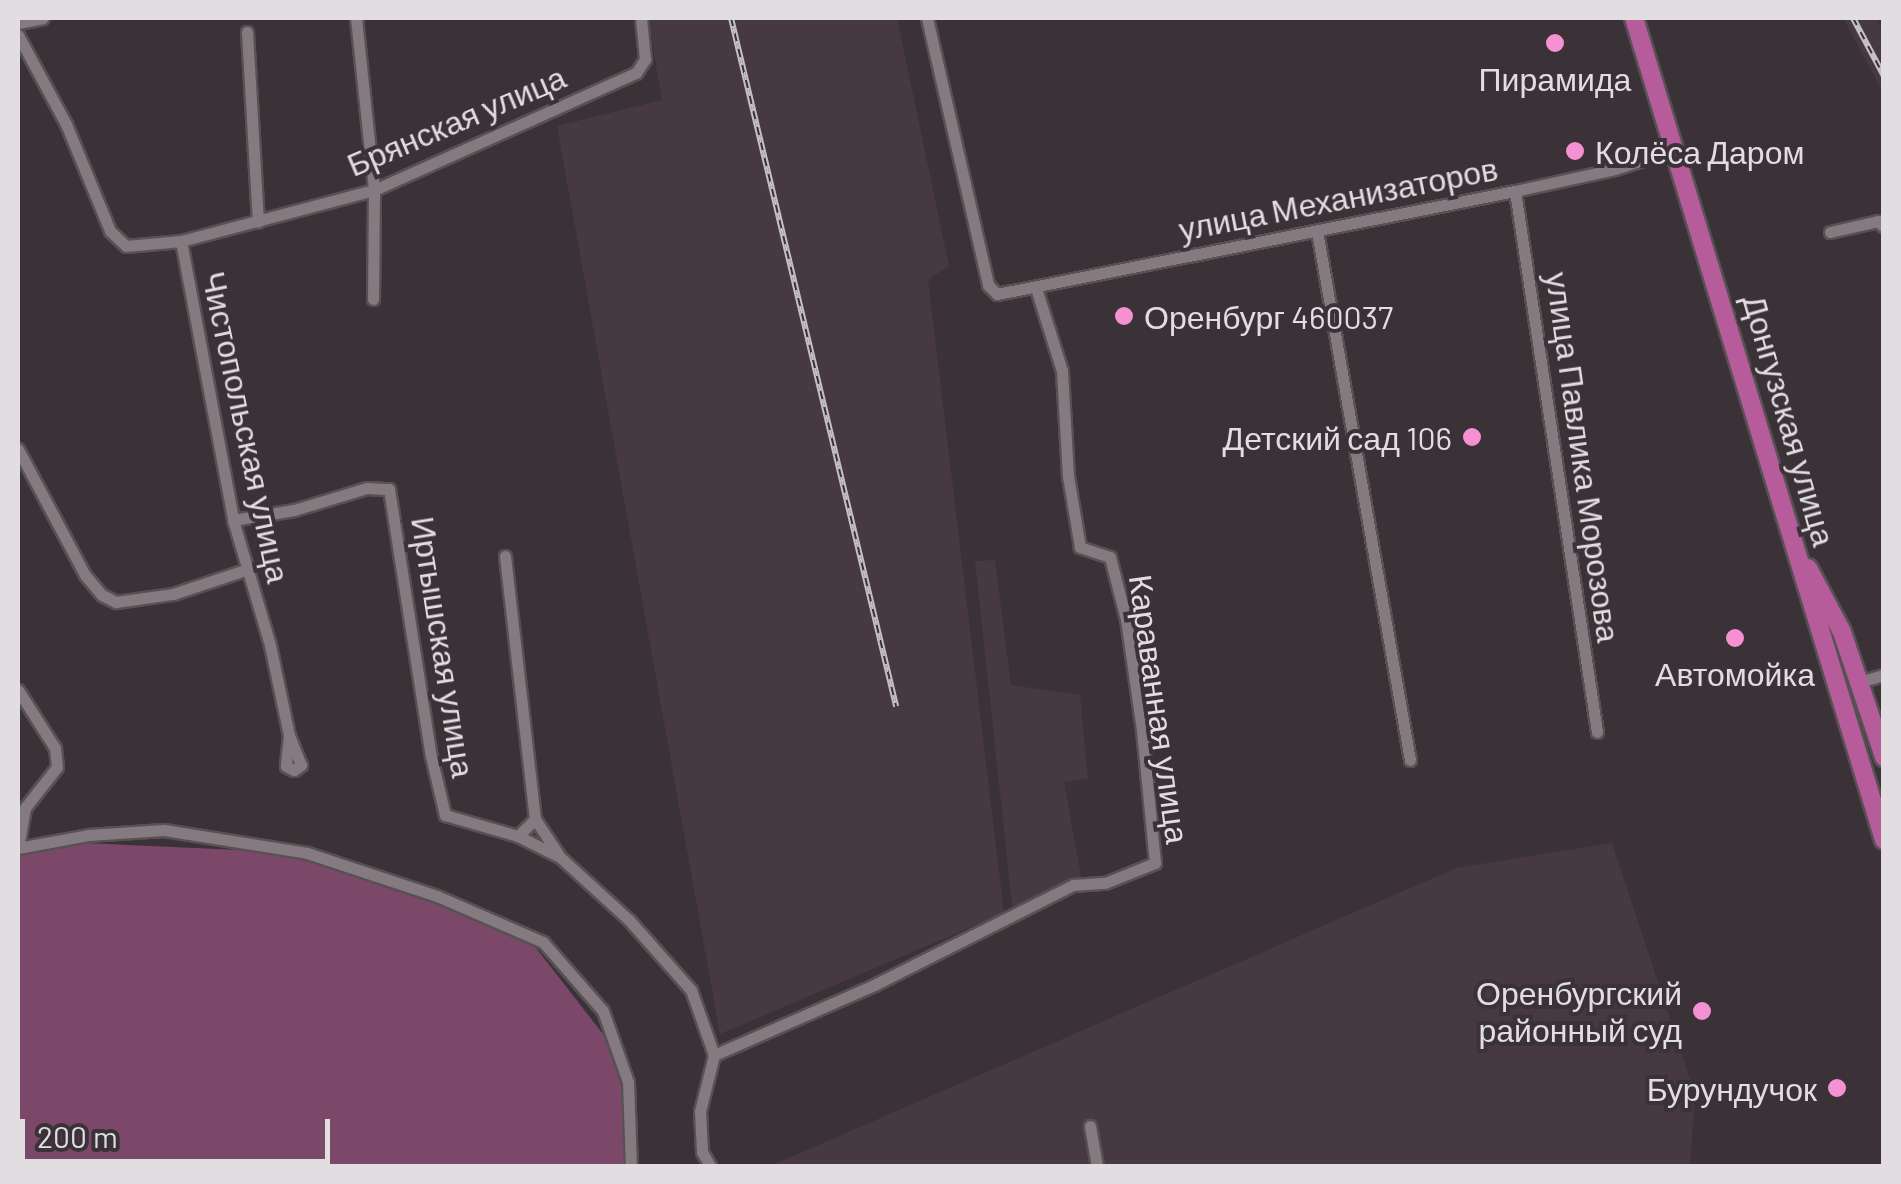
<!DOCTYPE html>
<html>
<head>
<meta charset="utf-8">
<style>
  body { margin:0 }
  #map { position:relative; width:1901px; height:1184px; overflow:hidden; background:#3a3237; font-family:Barlow,sans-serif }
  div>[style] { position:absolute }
  .built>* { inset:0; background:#473942 }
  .green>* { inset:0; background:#7b4869 }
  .roads { filter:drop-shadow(2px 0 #575154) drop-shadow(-2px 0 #575154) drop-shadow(0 2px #575154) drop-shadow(0 -2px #575154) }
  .minor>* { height:11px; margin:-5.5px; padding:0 5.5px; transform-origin:5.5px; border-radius:5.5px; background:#847a80 }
  .highway>* { height:18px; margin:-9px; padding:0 9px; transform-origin:9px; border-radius:9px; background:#b75c9a }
  .rail>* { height:6px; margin-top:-3px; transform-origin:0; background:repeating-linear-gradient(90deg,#3a3237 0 8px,#c5c0c3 0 16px); box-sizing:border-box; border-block:2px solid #c5c0c3 }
  .dots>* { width:28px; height:28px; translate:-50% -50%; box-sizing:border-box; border:5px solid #3a3237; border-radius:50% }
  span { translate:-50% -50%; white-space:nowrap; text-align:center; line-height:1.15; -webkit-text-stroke:8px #3a3237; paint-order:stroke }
  .poi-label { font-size:32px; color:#e2dde0 }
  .left { translate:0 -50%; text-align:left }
  .right { translate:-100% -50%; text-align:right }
  .street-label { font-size:32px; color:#e2dde0 }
  .frame { position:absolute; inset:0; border:20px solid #e2dde0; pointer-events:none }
  .scale { position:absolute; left:20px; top:1119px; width:310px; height:45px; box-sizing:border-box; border:5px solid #e2dde0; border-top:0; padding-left:12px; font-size:30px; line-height:35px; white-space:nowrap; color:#e2dde0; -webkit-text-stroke:8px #3a3237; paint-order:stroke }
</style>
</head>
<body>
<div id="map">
  <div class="built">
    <i style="clip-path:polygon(648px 18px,897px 18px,949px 266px,928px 280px,1004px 913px,720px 1034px,557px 126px,662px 100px)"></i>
    <i style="clip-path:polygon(1843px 18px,1877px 18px,1883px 31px,1883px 92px)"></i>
    <i style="clip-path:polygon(995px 560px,1011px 685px,1080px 695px,1088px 778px,1064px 782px,1081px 876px,1013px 913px,975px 561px)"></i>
    <i style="clip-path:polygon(1612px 843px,1695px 1094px,1690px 1166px,770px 1166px,1456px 868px)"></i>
  </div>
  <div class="green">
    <i style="clip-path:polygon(18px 840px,307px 853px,526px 935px,620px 1056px,627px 1166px,18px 1166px)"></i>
  </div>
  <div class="roads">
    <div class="minor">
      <i style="left:356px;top:18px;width:173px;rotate:84deg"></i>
      <i style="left:374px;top:190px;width:109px;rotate:90.5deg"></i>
      <i style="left:927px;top:18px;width:274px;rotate:77.1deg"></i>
      <i style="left:988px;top:285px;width:13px;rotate:45deg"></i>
      <i style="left:997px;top:294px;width:528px;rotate:-11.25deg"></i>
      <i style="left:1515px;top:191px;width:102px;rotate:-12.4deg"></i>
      <i style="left:1615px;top:169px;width:64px;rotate:-18.2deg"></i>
      <i style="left:18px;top:23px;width:25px;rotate:-11deg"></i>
      <i style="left:247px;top:32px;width:190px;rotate:86.7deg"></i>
      <i style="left:18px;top:35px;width:101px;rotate:61.7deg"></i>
      <i style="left:66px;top:124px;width:116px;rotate:67.6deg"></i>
      <i style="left:110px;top:231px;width:22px;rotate:43deg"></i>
      <i style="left:126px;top:246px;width:55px;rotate:-5.2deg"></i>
      <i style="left:181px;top:241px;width:200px;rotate:-14.8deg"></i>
      <i style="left:374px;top:190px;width:287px;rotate:-24.1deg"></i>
      <i style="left:636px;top:73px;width:17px;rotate:-57deg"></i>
      <i style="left:645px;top:59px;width:41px;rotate:-95.6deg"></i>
      <i style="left:1515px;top:191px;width:547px;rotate:81.38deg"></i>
      <i style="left:1317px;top:231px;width:537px;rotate:80.03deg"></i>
      <i style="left:1830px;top:232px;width:49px;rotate:-12.9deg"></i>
      <i style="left:1878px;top:221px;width:8px;rotate:45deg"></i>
      <i style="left:181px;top:241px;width:284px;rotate:79.4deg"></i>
      <i style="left:233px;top:520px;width:130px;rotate:73.5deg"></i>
      <i style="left:270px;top:645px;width:92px;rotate:78.1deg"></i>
      <i style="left:289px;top:735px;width:31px;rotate:96deg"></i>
      <i style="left:286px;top:766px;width:9px;rotate:27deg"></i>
      <i style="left:294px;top:770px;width:9px;rotate:-36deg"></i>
      <i style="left:301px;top:765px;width:32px;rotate:-112deg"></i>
      <i style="left:18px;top:449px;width:143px;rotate:62deg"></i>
      <i style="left:85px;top:575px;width:26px;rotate:50deg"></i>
      <i style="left:102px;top:595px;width:16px;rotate:27deg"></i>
      <i style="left:116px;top:602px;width:58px;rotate:-8deg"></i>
      <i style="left:173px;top:594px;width:76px;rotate:-18.4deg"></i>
      <i style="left:233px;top:520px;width:62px;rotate:-9.3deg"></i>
      <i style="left:294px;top:510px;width:76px;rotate:-16.8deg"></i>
      <i style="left:367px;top:488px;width:22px;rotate:3deg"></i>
      <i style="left:389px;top:489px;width:270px;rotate:81.1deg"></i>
      <i style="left:431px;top:756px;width:61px;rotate:76.7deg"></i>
      <i style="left:445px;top:815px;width:76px;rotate:16deg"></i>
      <i style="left:518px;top:836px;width:24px;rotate:-45deg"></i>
      <i style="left:505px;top:556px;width:265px;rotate:83.5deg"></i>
      <i style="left:535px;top:819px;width:42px;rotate:56.7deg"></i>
      <i style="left:1859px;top:682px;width:26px;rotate:-16deg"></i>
      <i style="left:18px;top:690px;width:69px;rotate:57.5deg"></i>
      <i style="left:55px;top:748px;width:19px;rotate:84deg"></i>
      <i style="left:57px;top:767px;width:52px;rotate:128deg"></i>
      <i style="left:25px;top:808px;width:40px;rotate:100deg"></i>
      <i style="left:518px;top:836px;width:47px;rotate:26.6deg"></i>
      <i style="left:560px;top:857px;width:93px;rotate:42.4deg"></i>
      <i style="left:629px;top:920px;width:94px;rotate:48.5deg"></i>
      <i style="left:691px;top:990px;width:69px;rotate:70.5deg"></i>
      <i style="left:714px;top:1055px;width:58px;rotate:104deg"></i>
      <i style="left:700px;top:1111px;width:41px;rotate:87.2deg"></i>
      <i style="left:702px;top:1152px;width:16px;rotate:60deg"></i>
      <i style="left:18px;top:848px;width:71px;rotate:-10.5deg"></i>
      <i style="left:88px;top:835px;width:76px;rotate:-3.8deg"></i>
      <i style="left:164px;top:830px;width:145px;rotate:9.1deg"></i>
      <i style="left:307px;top:853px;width:137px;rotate:18.3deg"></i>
      <i style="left:437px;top:896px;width:116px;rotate:23.5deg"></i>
      <i style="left:543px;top:942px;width:91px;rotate:49deg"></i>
      <i style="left:603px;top:1011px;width:75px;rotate:70.6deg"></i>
      <i style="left:628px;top:1082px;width:84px;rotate:88deg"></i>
      <i style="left:714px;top:1055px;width:175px;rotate:-23.6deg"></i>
      <i style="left:874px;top:985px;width:223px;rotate:-26.7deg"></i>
      <i style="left:1073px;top:885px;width:32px;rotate:-4deg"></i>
      <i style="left:1105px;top:883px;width:54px;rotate:-21.8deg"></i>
      <i style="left:1155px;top:863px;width:134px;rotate:-95.6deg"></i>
      <i style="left:1142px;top:730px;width:112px;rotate:-98.2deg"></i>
      <i style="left:1126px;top:619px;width:64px;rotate:-104.5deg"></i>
      <i style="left:1110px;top:557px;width:32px;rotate:-162deg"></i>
      <i style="left:1080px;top:547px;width:72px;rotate:-99.6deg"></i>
      <i style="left:1068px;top:476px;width:105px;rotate:-93.3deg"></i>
      <i style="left:1062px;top:371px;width:87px;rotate:-107.4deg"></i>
      <i style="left:1090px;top:1126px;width:41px;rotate:80.1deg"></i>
    </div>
    <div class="highway">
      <i style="left:1634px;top:18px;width:859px;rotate:73.08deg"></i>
      <i style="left:1808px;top:568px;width:72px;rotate:62deg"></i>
      <i style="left:1842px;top:632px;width:132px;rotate:71.4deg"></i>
    </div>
  </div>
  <div class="rail">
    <i style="left:731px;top:18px;width:708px;rotate:76.51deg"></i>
    <i style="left:1853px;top:18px;width:66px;rotate:61.9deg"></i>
  </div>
  <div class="dots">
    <i style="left:1555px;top:43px;background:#f591d2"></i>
    <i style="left:1575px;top:151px;background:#f591d2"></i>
    <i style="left:1124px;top:316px;background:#f591d2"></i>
    <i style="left:1472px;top:437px;background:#f591d2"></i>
    <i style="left:1735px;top:638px;background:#f591d2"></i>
    <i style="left:1702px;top:1011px;background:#f591d2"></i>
    <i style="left:1837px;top:1088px;background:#f591d2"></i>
  </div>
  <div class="poi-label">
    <span style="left:1555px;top:78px">Пирамида</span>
    <span class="left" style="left:1595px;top:151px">Колёса Даром</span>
    <span class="left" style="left:1144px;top:316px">Оренбург 460037</span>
    <span class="right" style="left:1452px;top:437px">Детский сад 106</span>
    <span style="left:1735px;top:673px">Автомойка</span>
    <span class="right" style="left:1682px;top:1011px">Оренбургский<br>районный суд</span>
    <span class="right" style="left:1817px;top:1088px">Бурундучок</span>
  </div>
  <div class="street-label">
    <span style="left:456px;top:120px;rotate:-23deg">Брянская улица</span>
    <span style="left:1338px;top:198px;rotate:-11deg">улица Механизаторов</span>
    <span style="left:1790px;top:420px;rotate:74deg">Донгузская улица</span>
    <span style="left:247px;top:427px;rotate:78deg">Чистопольская улица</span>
    <span style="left:1584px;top:457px;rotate:82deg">улица Павлика Морозова</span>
    <span style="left:444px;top:647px;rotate:81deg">Иртышская улица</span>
    <span style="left:1160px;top:709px;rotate:82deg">Караванная улица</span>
  </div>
  <div class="frame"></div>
  <div class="scale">200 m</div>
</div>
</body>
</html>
